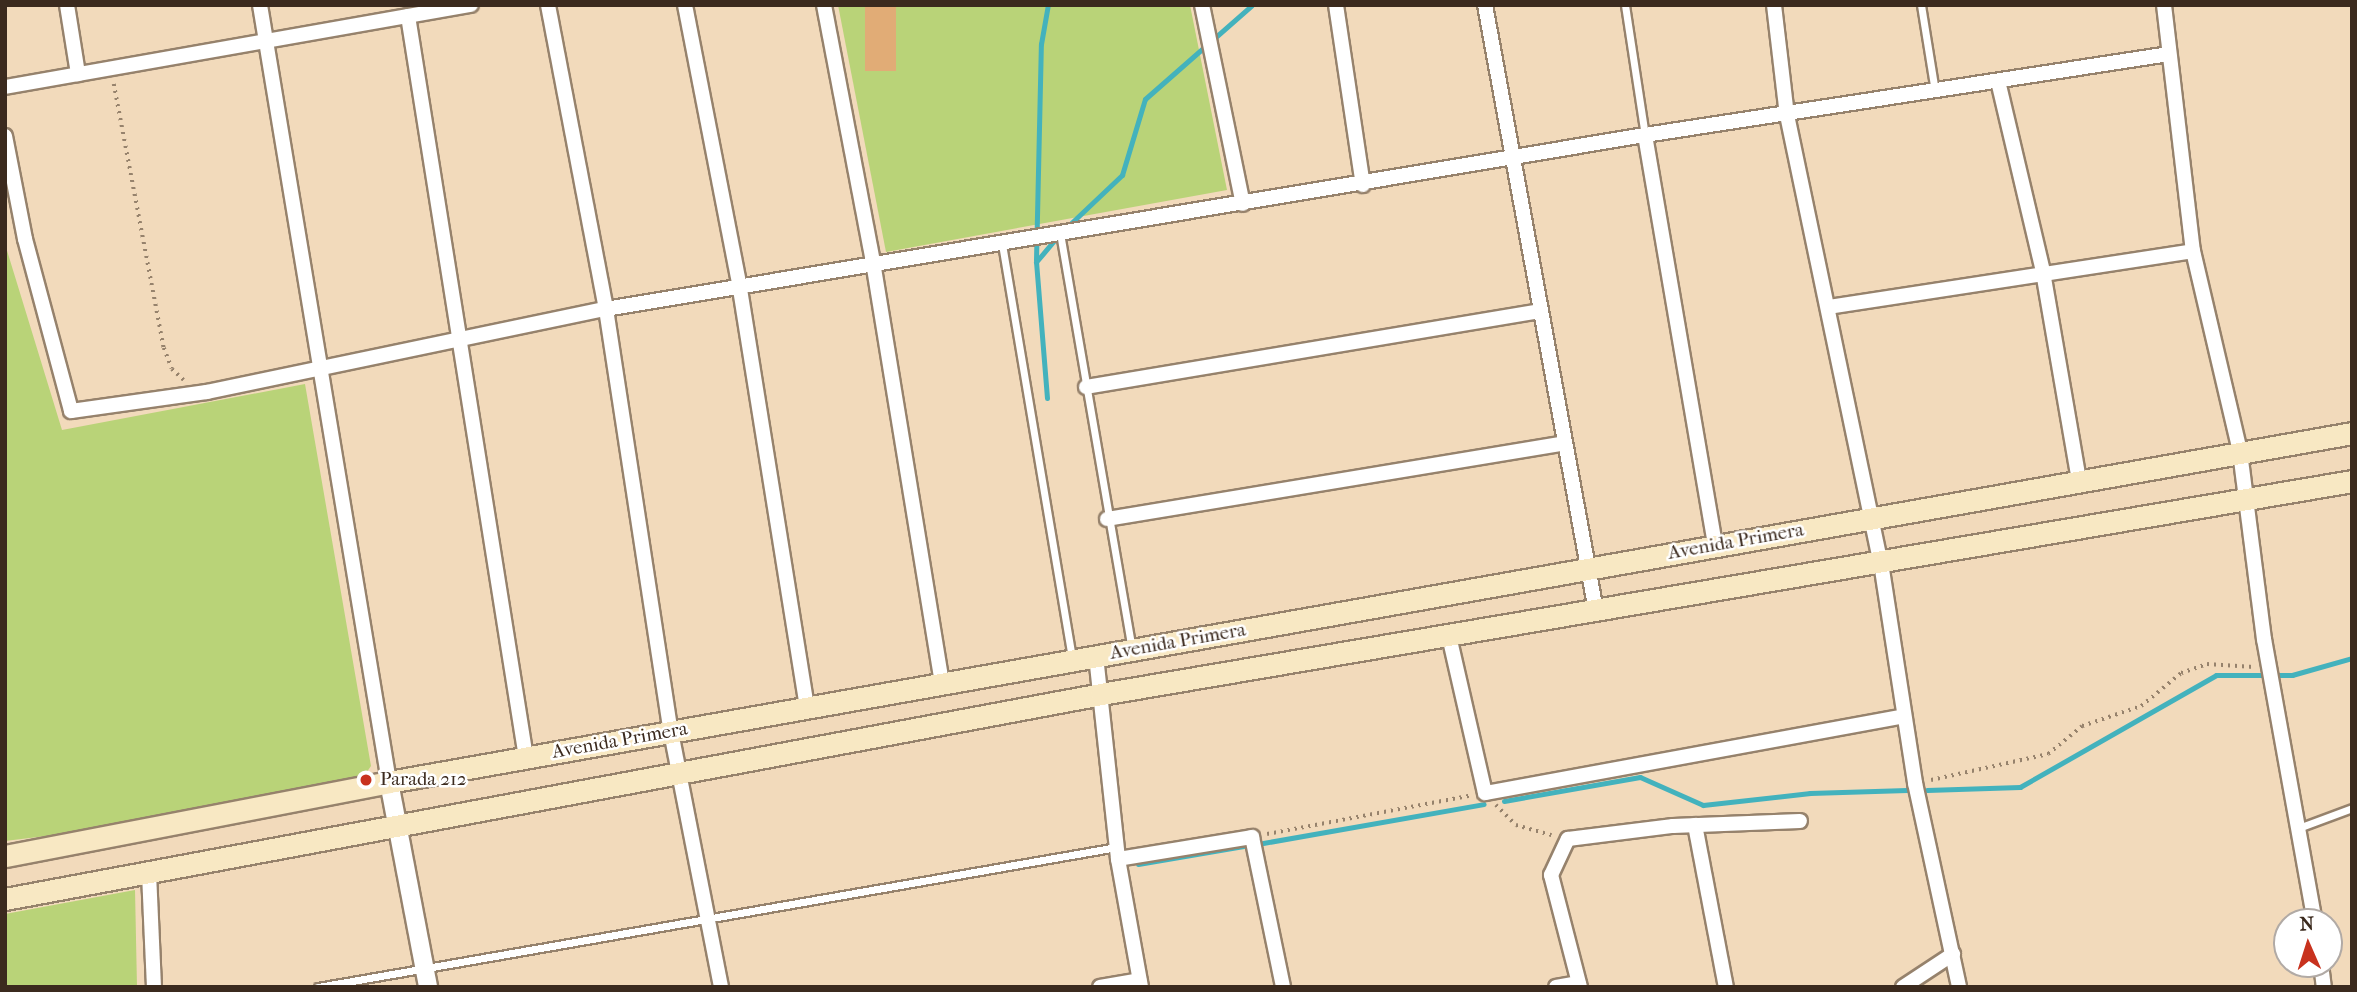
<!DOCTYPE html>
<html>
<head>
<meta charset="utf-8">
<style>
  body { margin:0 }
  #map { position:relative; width:2357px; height:992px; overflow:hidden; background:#f2dabb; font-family:"IM FELL French Canon",serif }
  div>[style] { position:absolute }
  .green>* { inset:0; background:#b9d378 }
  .stream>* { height:5px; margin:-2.5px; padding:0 2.5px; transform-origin:2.5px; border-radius:2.5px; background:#43b2bd }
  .building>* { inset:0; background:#e1ac76; transform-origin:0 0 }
  .path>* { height:3.5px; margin-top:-1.75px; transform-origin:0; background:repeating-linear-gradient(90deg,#96826c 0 2px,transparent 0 7px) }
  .roads { filter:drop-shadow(2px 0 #96826c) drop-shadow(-2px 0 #96826c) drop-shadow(0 2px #96826c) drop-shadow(0 -2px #96826c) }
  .service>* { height:7px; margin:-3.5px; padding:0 3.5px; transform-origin:3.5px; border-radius:3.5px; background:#fff }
  .minor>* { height:14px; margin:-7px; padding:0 7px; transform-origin:7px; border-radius:7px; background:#fff }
  .tertiary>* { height:18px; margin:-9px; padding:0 9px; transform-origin:9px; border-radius:9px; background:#fff }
  .secondary>* { height:21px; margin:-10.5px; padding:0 10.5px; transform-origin:10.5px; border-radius:10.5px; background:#f8e8c3 }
  .dots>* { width:19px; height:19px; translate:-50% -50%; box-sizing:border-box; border:4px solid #fff; border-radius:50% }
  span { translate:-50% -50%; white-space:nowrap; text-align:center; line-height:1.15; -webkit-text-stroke:5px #fff; paint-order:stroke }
  .street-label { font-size:19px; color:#3b2a1e }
  .poi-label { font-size:19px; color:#3b2a1e }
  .left { translate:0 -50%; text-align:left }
  .frame { position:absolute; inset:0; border:7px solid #3b2a1e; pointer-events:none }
  .north { position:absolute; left:2273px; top:908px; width:70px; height:70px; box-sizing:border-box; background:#fff; border:2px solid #b1aaa5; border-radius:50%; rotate:357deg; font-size:19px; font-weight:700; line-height:28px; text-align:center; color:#3b2a1e }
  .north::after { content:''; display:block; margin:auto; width:24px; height:32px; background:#c8321e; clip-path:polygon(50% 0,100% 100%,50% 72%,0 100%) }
</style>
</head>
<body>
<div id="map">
  <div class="green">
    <i style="clip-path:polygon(838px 5px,1190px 5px,1227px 190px,886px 252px)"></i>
    <i style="clip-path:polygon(5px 244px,62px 430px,305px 384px,371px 766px,360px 782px,162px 822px,5px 841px)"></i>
    <i style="clip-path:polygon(135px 890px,137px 987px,5px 987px,5px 914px)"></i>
  </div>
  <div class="stream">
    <i style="left:1067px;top:227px;width:76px;rotate:-43.4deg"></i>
    <i style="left:1122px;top:175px;width:79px;rotate:-73.2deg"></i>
    <i style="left:1145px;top:99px;width:142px;rotate:-41.3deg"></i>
    <i style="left:1036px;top:260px;width:216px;rotate:-88.7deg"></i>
    <i style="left:1041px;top:44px;width:40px;rotate:-80deg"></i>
    <i style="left:1047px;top:398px;width:136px;rotate:-94.6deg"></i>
    <i style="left:1036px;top:262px;width:33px;rotate:-50deg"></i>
    <i style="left:1927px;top:790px;width:93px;rotate:-1.8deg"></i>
    <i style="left:2020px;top:787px;width:226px;rotate:-29.7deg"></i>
    <i style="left:2216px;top:675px;width:76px"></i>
    <i style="left:2292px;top:675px;width:62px;rotate:-15.8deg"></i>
    <i style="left:1504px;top:801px;width:138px;rotate:-10deg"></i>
    <i style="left:1640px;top:777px;width:69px;rotate:24deg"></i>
    <i style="left:1703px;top:805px;width:108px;rotate:-6.4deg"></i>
    <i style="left:1810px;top:793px;width:97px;rotate:-1.8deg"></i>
    <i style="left:1263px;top:843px;width:224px;rotate:-10deg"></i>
    <i style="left:1138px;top:864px;width:107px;rotate:-9.7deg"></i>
  </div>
  <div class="building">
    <i style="left:865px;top:5px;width:31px;height:66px"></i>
  </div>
  <div class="path">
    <i style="left:114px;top:84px;width:269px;rotate:79.3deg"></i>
    <i style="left:164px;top:348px;width:22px;rotate:69deg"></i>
    <i style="left:172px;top:369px;width:16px;rotate:43deg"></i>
    <i style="left:1931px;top:780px;width:120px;rotate:-12.5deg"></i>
    <i style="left:2048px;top:754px;width:44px;rotate:-39.5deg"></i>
    <i style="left:2082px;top:726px;width:62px;rotate:-18.7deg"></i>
    <i style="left:2141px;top:706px;width:52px;rotate:-39.5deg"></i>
    <i style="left:2181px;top:673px;width:28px;rotate:-19deg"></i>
    <i style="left:2207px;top:664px;width:47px;rotate:3.7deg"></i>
    <i style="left:1496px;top:805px;width:28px;rotate:45deg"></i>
    <i style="left:1516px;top:825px;width:37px;rotate:16deg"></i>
    <i style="left:1267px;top:834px;width:206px;rotate:-10.7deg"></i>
  </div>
  <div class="roads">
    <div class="service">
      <i style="left:1625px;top:5px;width:132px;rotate:81.3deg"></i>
      <i style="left:1921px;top:5px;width:87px;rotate:80.8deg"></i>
      <i style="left:1060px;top:233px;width:422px;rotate:80.2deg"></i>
      <i style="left:1002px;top:244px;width:420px;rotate:80.4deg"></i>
      <i style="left:2301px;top:827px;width:54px;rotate:-20.4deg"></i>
      <i style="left:318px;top:987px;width:811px;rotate:-9.94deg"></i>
    </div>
    <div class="minor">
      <i style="left:67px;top:5px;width:70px;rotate:80.9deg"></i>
      <i style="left:260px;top:5px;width:788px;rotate:80.57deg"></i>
      <i style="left:548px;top:5px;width:309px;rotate:79.2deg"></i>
      <i style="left:606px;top:309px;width:428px;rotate:81.3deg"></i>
      <i style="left:671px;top:732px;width:260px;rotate:78.9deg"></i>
      <i style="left:685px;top:5px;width:289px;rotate:79deg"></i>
      <i style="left:740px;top:289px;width:424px;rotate:80.9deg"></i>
      <i style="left:824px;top:5px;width:268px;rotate:79.2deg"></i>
      <i style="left:874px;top:268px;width:422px;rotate:80.7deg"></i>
      <i style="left:1202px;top:5px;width:203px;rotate:78.4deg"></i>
      <i style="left:1336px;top:5px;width:182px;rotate:81.5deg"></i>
      <i style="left:1485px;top:5px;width:616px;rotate:79.62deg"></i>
      <i style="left:1774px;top:5px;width:111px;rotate:83.3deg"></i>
      <i style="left:1787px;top:115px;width:458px;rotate:78.2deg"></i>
      <i style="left:1881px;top:563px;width:223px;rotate:81.2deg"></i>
      <i style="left:1915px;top:783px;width:209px;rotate:77.8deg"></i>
      <i style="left:2164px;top:5px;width:248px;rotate:83.3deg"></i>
      <i style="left:2193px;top:251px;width:206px;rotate:76.8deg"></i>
      <i style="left:2240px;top:452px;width:189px;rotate:82.7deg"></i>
      <i style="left:2264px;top:639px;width:288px;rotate:79.8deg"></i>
      <i style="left:408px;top:16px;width:751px;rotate:80.96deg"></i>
      <i style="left:1998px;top:81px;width:196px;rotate:76.7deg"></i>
      <i style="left:2043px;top:272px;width:212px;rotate:80.2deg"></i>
      <i style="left:5px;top:87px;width:473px;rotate:-10deg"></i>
      <i style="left:1645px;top:135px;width:417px;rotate:80.3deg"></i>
      <i style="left:5px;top:136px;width:105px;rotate:79deg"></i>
      <i style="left:25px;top:239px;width:178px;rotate:75deg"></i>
      <i style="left:71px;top:411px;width:137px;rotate:-8deg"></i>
      <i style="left:207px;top:392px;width:408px;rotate:-11.8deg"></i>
      <i style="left:606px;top:309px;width:1053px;rotate:-9.51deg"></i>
      <i style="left:1645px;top:135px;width:530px;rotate:-8.79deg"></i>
      <i style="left:1828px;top:307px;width:369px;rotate:-8.7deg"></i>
      <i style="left:1086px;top:387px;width:459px;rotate:-9.5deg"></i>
      <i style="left:1107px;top:519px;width:463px;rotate:-9.4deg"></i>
      <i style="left:1449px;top:636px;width:161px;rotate:77.1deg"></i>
      <i style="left:1485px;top:793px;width:425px;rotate:-10.4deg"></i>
      <i style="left:1096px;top:656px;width:204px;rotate:83.8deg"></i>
      <i style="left:1118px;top:859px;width:130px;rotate:79.8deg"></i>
      <i style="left:1695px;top:825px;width:165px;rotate:79.2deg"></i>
      <i style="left:1118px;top:859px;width:136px;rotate:-9.3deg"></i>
      <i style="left:1252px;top:837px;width:153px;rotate:78.3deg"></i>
      <i style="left:149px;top:873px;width:114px;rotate:87.5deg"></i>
      <i style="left:2321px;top:964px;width:23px;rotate:83deg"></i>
      <i style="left:1100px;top:987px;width:40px;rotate:-10deg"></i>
      <i style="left:1556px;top:987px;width:23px;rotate:-10deg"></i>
      <i style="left:1580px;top:987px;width:116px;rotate:-104.5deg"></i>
      <i style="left:1551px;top:875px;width:40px;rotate:-65deg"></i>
      <i style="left:1568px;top:839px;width:106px;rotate:-7.1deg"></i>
      <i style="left:1673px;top:826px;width:127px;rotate:-2.3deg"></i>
      <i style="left:1903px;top:987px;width:60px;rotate:-33.4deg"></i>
    </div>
    <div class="tertiary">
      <i style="left:389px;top:782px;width:209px;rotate:79.2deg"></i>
    </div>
    <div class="secondary">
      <i style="left:5px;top:856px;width:391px;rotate:-10.9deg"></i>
      <i style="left:389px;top:782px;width:1994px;rotate:-10.08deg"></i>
      <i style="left:5px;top:899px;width:1115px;rotate:-10.59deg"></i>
      <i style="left:1101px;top:694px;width:1269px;rotate:-9.66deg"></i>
    </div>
  </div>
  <div class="dots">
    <i style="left:366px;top:780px;background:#c8321e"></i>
  </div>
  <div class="street-label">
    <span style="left:1736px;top:542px;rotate:-10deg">Avenida Primera</span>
    <span style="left:1178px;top:642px;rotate:-10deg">Avenida Primera</span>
    <span style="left:620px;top:741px;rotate:-10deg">Avenida Primera</span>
  </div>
  <div class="poi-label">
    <span class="left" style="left:380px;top:780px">Parada 212</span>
  </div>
  <div class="frame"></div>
  <div class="north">N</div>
</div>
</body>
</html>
